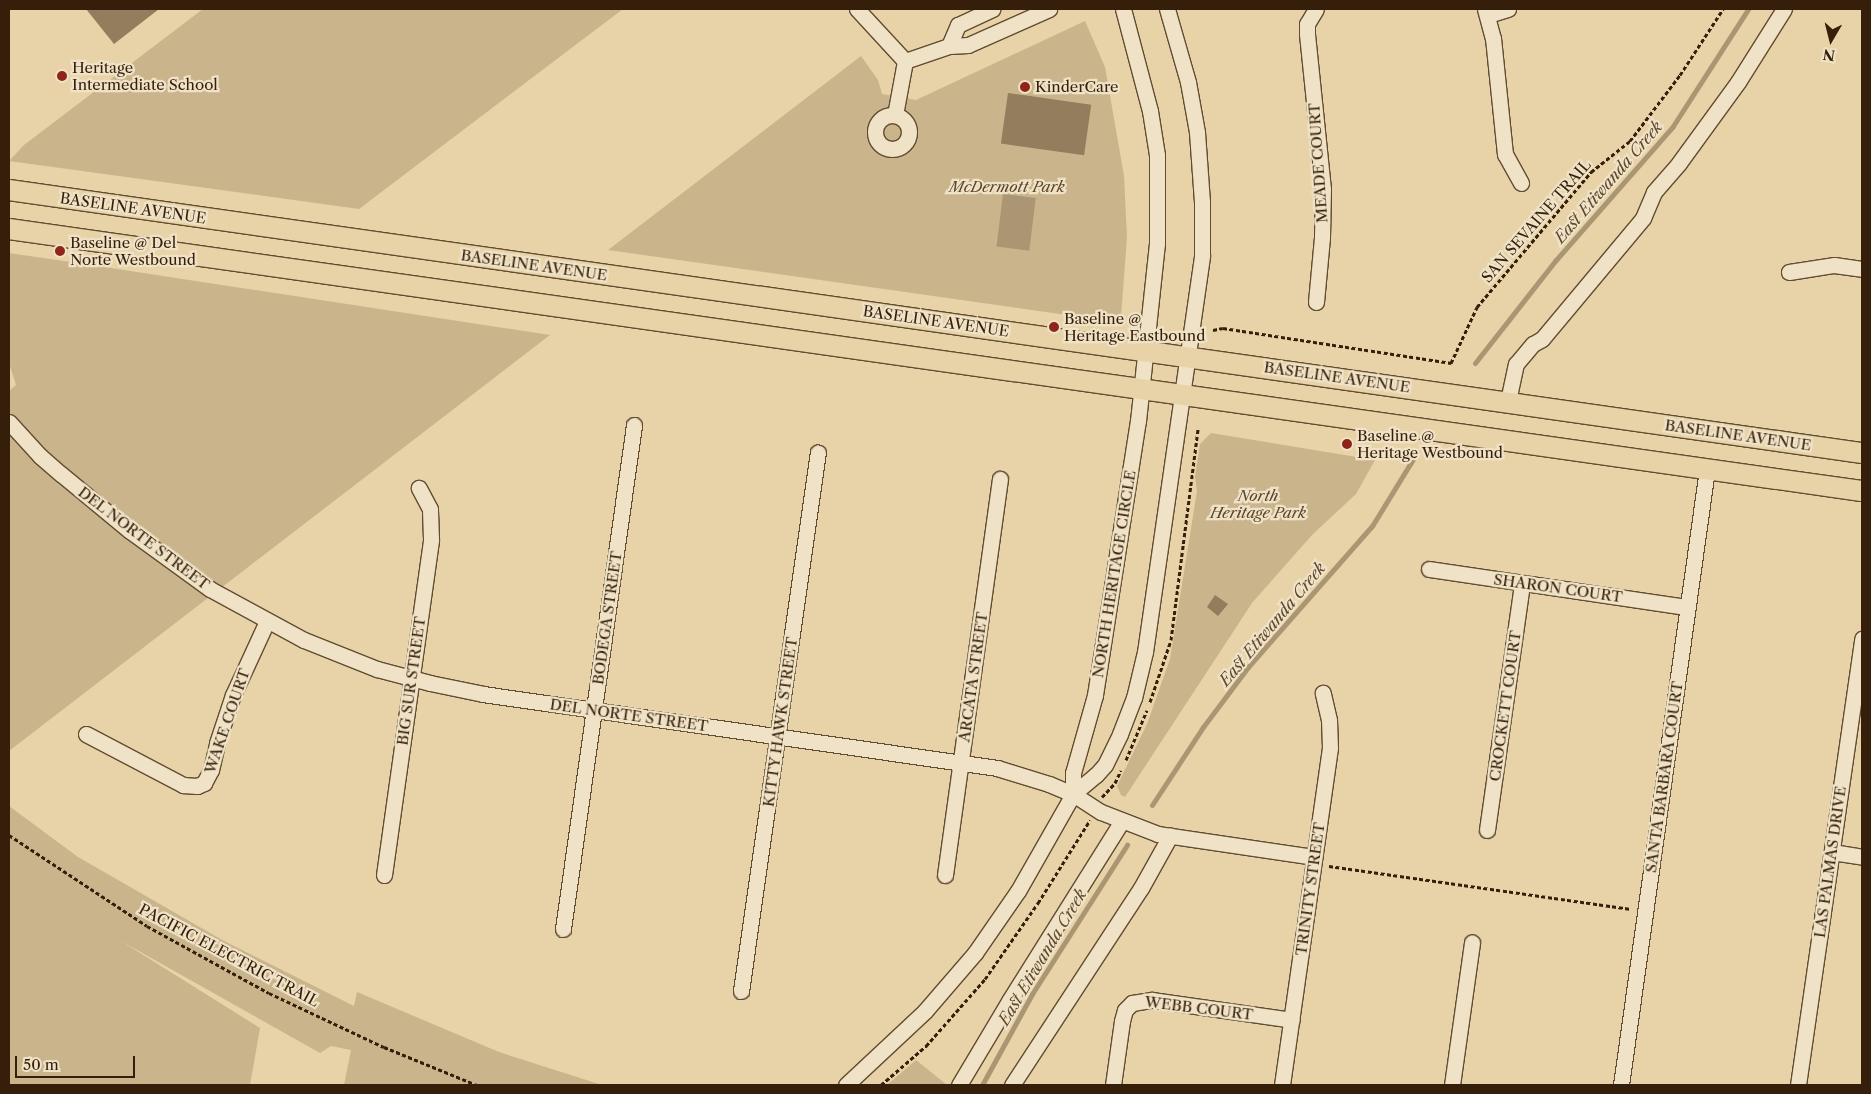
<!DOCTYPE html>
<html>
<head>
<meta charset="utf-8">
<style>
  body { margin:0 }
  #map { position:relative; width:1871px; height:1094px; overflow:hidden; background:#e7d3a7; font-family:"Libre Caslon Text",serif }
  div>[style] { position:absolute }
  .green>* { inset:0; background:#c9b48c }
  .water>* { inset:0; background:#aa9672; transform-origin:0 0 }
  .stream>* { height:5px; margin:-2.5px; padding:0 2.5px; transform-origin:2.5px; border-radius:2.5px; background:#aa9672 }
  .building>* { inset:0; background:#927d5c; transform-origin:0 0 }
  .path>* { height:3px; margin-top:-1.5px; transform-origin:0; background:repeating-linear-gradient(90deg,#351f0a 0 4px,transparent 0 6.5px) }
  .roads { filter:drop-shadow(1px 0 #624c31) drop-shadow(-1px 0 #624c31) drop-shadow(0 1px #624c31) drop-shadow(0 -1px #624c31) }
  .minor>* { height:15px; margin:-7.5px; padding:0 7.5px; transform-origin:7.5px; border-radius:7.5px; background:#efe2c6 }
  .minor>.ring { margin:-7.5px; padding:0; box-sizing:content-box; background:none; border:15px solid #efe2c6; border-radius:50% }
  .major>* { height:20px; margin:-10px; padding:0 10px; transform-origin:10px; border-radius:10px; background:#e7d3a7 }
  .dots>* { width:14px; height:14px; translate:-50% -50%; box-sizing:border-box; border:2px solid #efe2c6; border-radius:50% }
  span { translate:-50% -50%; white-space:nowrap; text-align:center; line-height:1.15; -webkit-text-stroke:4.5px #efe2c6; paint-order:stroke }
  .poi-label { font-size:15px; color:#351f0a }
  .left { translate:0 -50%; text-align:left }
  .street-label { font-size:15px; color:#351f0a }
  .park-label { font-size:15px; color:#5a442a; font-style:italic }
  .water-label { font-size:16px; color:#5e492e; font-style:italic }
  .frame { position:absolute; inset:0; border:10px solid #351f0a; pointer-events:none }
  .north { position:absolute; left:1806px; top:15px; width:50px; height:50px; -webkit-text-stroke:4px #efe2c6; paint-order:stroke; rotate:188deg; font-size:14px; font-weight:700; line-height:20px; text-align:center; color:#351f0a }
  .north::after { content:''; display:block; margin:auto; width:18px; height:22px; background:#351f0a; clip-path:polygon(50% 0,100% 100%,50% 72%,0 100%) }
  .scale { position:absolute; left:15px; top:1056px; width:120px; height:22px; box-sizing:border-box; border:2px solid #351f0a; border-top:0; padding-left:6px; font-size:15px; line-height:18px; white-space:nowrap; color:#351f0a; -webkit-text-stroke:4px #efe2c6; paint-order:stroke }
</style>
</head>
<body>
<div id="map">
  <div class="green">
    <i style="clip-path:polygon(203px 9px,623px 9px,359px 209px,9px 161px,24px 145px)"></i>
    <i style="clip-path:polygon(1085px 21px,1105px 67px,1124px 176px,1127px 237px,1121px 317px,1116px 322px,608px 250px,861px 56px,878px 80px,882px 94px,916px 100px)"></i>
    <i style="clip-path:polygon(9px 253px,104px 267px,550px 335px,9px 751px,9px 391px,16px 385px,9px 363px)"></i>
    <i style="clip-path:polygon(1211px 433px,1375px 460px,1356px 494px,1312px 535px,1252px 603px,1125px 797px,1121px 795px,1117px 786px,1147px 724px,1170px 659px,1197px 491px,1195px 477px,1200px 444px)"></i>
    <i style="clip-path:polygon(9px 806px,78px 857px,224px 941px,354px 1006px,357px 992px,499px 1052px,602px 1085px,344px 1085px,351px 1050px,331px 1046px,320px 1053px,121px 941px,260px 1028px,250px 1085px,9px 1085px)"></i>
    <i style="clip-path:polygon(916px 1060px,947px 1085px,887px 1085px)"></i>
  </div>
  <div class="water">
    <i style="left:1003px;top:194px;width:33px;height:53px;rotate:7deg"></i>
  </div>
  <div class="stream">
    <i style="left:1475px;top:363px;width:130px;rotate:-51.9deg"></i>
    <i style="left:1555px;top:261px;width:179px;rotate:-48.8deg"></i>
    <i style="left:1673px;top:126px;width:139px;rotate:-57.3deg"></i>
    <i style="left:1152px;top:805px;width:93px;rotate:-56.8deg"></i>
    <i style="left:1203px;top:727px;width:75px;rotate:-53.1deg"></i>
    <i style="left:1248px;top:667px;width:188px;rotate:-48.7deg"></i>
    <i style="left:1372px;top:526px;width:79px;rotate:-58.5deg"></i>
    <i style="left:982px;top:1085px;width:104px;rotate:-61.2deg"></i>
    <i style="left:1032px;top:994px;width:177px;rotate:-57.5deg"></i>
  </div>
  <div class="building">
    <i style="clip-path:polygon(86px 9px,159px 9px,114px 44px)"></i>
    <i style="left:1008px;top:93px;width:84px;height:51px;rotate:8deg"></i>
    <i style="clip-path:polygon(1215px 595px,1228px 604px,1218px 616px,1207px 607px)"></i>
  </div>
  <div class="path">
    <i style="left:1213px;top:330px;width:10px;rotate:-11deg"></i>
    <i style="left:1223px;top:328px;width:231px;rotate:8.7deg"></i>
    <i style="left:1451px;top:363px;width:62px;rotate:-65.1deg"></i>
    <i style="left:1477px;top:307px;width:177px;rotate:-49.8deg"></i>
    <i style="left:1591px;top:172px;width:50px;rotate:-38.5deg"></i>
    <i style="left:1630px;top:141px;width:83px;rotate:-52.9deg"></i>
    <i style="left:1680px;top:75px;width:79px;rotate:-56.9deg"></i>
    <i style="left:1150px;top:702px;width:65px;rotate:-71.3deg"></i>
    <i style="left:1171px;top:640px;width:213px;rotate:-82.7deg"></i>
    <i style="left:1126px;top:760px;width:54px;rotate:-67.2deg"></i>
    <i style="left:1102px;top:797px;width:19px;rotate:-47deg"></i>
    <i style="left:1115px;top:783px;width:14px;rotate:-65deg"></i>
    <i style="left:9px;top:835px;width:165px;rotate:33.4deg"></i>
    <i style="left:147px;top:926px;width:139px;rotate:28.8deg"></i>
    <i style="left:269px;top:993px;width:127px;rotate:25.2deg"></i>
    <i style="left:384px;top:1047px;width:100px;rotate:22.2deg"></i>
    <i style="left:1329px;top:866px;width:305px;rotate:8.1deg"></i>
    <i style="left:881px;top:1085px;width:60px;rotate:-40.9deg"></i>
    <i style="left:926px;top:1046px;width:89px;rotate:-48.6deg"></i>
    <i style="left:985px;top:979px;width:93px;rotate:-55.1deg"></i>
    <i style="left:1038px;top:903px;width:98px;rotate:-57.9deg"></i>
  </div>
  <div class="roads">
    <div class="minor">
      <i style="left:857px;top:9px;width:71px;rotate:47.3deg"></i>
      <i style="left:1485px;top:9px;width:30px;rotate:75deg"></i>
      <i style="left:1493px;top:38px;width:117px;rotate:84.1deg"></i>
      <i style="left:1505px;top:154px;width:33px;rotate:61deg"></i>
      <i style="left:1488px;top:15px;width:21px;rotate:-17deg"></i>
      <i style="left:949px;top:46px;width:23px;rotate:-67deg"></i>
      <i style="left:958px;top:25px;width:38px;rotate:-25deg"></i>
      <i style="left:905px;top:61px;width:46px;rotate:-18.8deg"></i>
      <i style="left:949px;top:46px;width:19px;rotate:-3deg"></i>
      <i style="left:968px;top:45px;width:89px;rotate:-24deg"></i>
      <i style="left:895px;top:115px;width:55px;rotate:-79.5deg"></i>
      <i class="ring" style="left:875px;top:115px;width:19px;height:19px"></i>
      <i style="left:1789px;top:272px;width:46px;rotate:-8.8deg"></i>
      <i style="left:1834px;top:265px;width:28px;rotate:8deg"></i>
      <i style="left:1316px;top:302px;width:65px;rotate:-84.7deg"></i>
      <i style="left:1322px;top:237px;width:48px;rotate:-88.8deg"></i>
      <i style="left:1323px;top:189px;width:156px;rotate:-95.9deg"></i>
      <i style="left:1307px;top:34px;width:10px;rotate:-90deg"></i>
      <i style="left:1307px;top:24px;width:17px;rotate:-59deg"></i>
      <i style="left:1508px;top:401px;width:38px;rotate:-78deg"></i>
      <i style="left:1516px;top:364px;width:26px;rotate:-50deg"></i>
      <i style="left:1533px;top:344px;width:10px;rotate:-29deg"></i>
      <i style="left:1542px;top:339px;width:158px;rotate:-50.1deg"></i>
      <i style="left:1643px;top:218px;width:28px;rotate:-67deg"></i>
      <i style="left:1654px;top:192px;width:38px;rotate:-49deg"></i>
      <i style="left:1679px;top:163px;width:100px;rotate:-53.9deg"></i>
      <i style="left:1738px;top:82px;width:86px;rotate:-57.8deg"></i>
      <i style="left:9px;top:422px;width:46px;rotate:47.6deg"></i>
      <i style="left:40px;top:456px;width:28px;rotate:41deg"></i>
      <i style="left:61px;top:474px;width:89px;rotate:39.6deg"></i>
      <i style="left:130px;top:531px;width:99px;rotate:35.9deg"></i>
      <i style="left:210px;top:589px;width:107px;rotate:28.5deg"></i>
      <i style="left:304px;top:640px;width:79px;rotate:21.7deg"></i>
      <i style="left:377px;top:669px;width:55px;rotate:14.8deg"></i>
      <i style="left:430px;top:683px;width:54px;rotate:11.7deg"></i>
      <i style="left:483px;top:694px;width:519px;rotate:8.19deg"></i>
      <i style="left:997px;top:768px;width:54px;rotate:17.1deg"></i>
      <i style="left:1049px;top:784px;width:26px;rotate:23deg"></i>
      <i style="left:1073px;top:794px;width:33px;rotate:33deg"></i>
      <i style="left:1101px;top:812px;width:61px;rotate:21.1deg"></i>
      <i style="left:1158px;top:834px;width:158px;rotate:8.4deg"></i>
      <i style="left:1429px;top:569px;width:261px;rotate:8.4deg"></i>
      <i style="left:86px;top:734px;width:110px;rotate:27.7deg"></i>
      <i style="left:183px;top:785px;width:14px;rotate:4deg"></i>
      <i style="left:197px;top:786px;width:8px;rotate:-23deg"></i>
      <i style="left:204px;top:783px;width:15px;rotate:-62deg"></i>
      <i style="left:211px;top:770px;width:28px;rotate:-77deg"></i>
      <i style="left:217px;top:743px;width:51px;rotate:-71.6deg"></i>
      <i style="left:233px;top:695px;width:81px;rotate:-65.3deg"></i>
      <i style="left:1073px;top:794px;width:21px;rotate:-90deg"></i>
      <i style="left:1073px;top:773px;width:81px;rotate:-74.2deg"></i>
      <i style="left:1095px;top:695px;width:277px;rotate:-81.1deg"></i>
      <i style="left:1138px;top:421px;width:178px;rotate:-83.9deg"></i>
      <i style="left:1157px;top:244px;width:89px;rotate:-90deg"></i>
      <i style="left:1157px;top:155px;width:45px;rotate:-99deg"></i>
      <i style="left:1150px;top:111px;width:106px;rotate:-104.8deg"></i>
      <i style="left:1487px;top:830px;width:249px;rotate:-81.9deg"></i>
      <i style="left:1832px;top:852px;width:30px;rotate:9deg"></i>
      <i style="left:384px;top:875px;width:339px;rotate:-82deg"></i>
      <i style="left:431px;top:539px;width:30px;rotate:-92deg"></i>
      <i style="left:430px;top:509px;width:24px;rotate:-118deg"></i>
      <i style="left:945px;top:875px;width:400px;rotate:-82.1deg"></i>
      <i style="left:563px;top:929px;width:509px;rotate:-81.98deg"></i>
      <i style="left:741px;top:991px;width:544px;rotate:-81.87deg"></i>
      <i style="left:846px;top:1085px;width:108px;rotate:-43.1deg"></i>
      <i style="left:925px;top:1011px;width:77px;rotate:-49.2deg"></i>
      <i style="left:975px;top:953px;width:75px;rotate:-55.3deg"></i>
      <i style="left:1018px;top:891px;width:112px;rotate:-60.4deg"></i>
      <i style="left:1073px;top:794px;width:30px;rotate:-40deg"></i>
      <i style="left:1096px;top:775px;width:13px;rotate:-48deg"></i>
      <i style="left:1105px;top:765px;width:34px;rotate:-64deg"></i>
      <i style="left:1120px;top:734px;width:39px;rotate:-69deg"></i>
      <i style="left:1134px;top:698px;width:47px;rotate:-76.6deg"></i>
      <i style="left:1145px;top:652px;width:401px;rotate:-81.8deg"></i>
      <i style="left:1202px;top:255px;width:53px;rotate:-90deg"></i>
      <i style="left:1202px;top:202px;width:70px;rotate:-94.1deg"></i>
      <i style="left:1197px;top:132px;width:51px;rotate:-100.2deg"></i>
      <i style="left:1188px;top:82px;width:76px;rotate:-106deg"></i>
      <i style="left:959px;top:1085px;width:98px;rotate:-59.2deg"></i>
      <i style="left:1009px;top:1001px;width:213px;rotate:-57.9deg"></i>
      <i style="left:1012px;top:1085px;width:235px;rotate:-56.8deg"></i>
      <i style="left:1141px;top:888px;width:60px;rotate:-60.9deg"></i>
      <i style="left:1113px;top:1085px;width:65px;rotate:-82deg"></i>
      <i style="left:1122px;top:1021px;width:11px;rotate:-75deg"></i>
      <i style="left:1125px;top:1010px;width:10px;rotate:-45deg"></i>
      <i style="left:1132px;top:1003px;width:20px;rotate:-9deg"></i>
      <i style="left:1152px;top:1000px;width:141px;rotate:8.1deg"></i>
      <i style="left:1282px;top:1085px;width:340px;rotate:-81.9deg"></i>
      <i style="left:1330px;top:748px;width:28px;rotate:-92deg"></i>
      <i style="left:1329px;top:720px;width:28px;rotate:-103deg"></i>
      <i style="left:1452px;top:1085px;width:144px;rotate:-82deg"></i>
      <i style="left:1621px;top:1085px;width:622px;rotate:-82.05deg"></i>
      <i style="left:1798px;top:1085px;width:451px;rotate:-81.8deg"></i>
    </div>
    <div class="major">
      <i style="left:9px;top:190px;width:1872px;rotate:8.08deg"></i>
      <i style="left:9px;top:229px;width:1871px;rotate:8.05deg"></i>
    </div>
  </div>
  <div class="dots">
    <i style="left:62px;top:76px;background:#8f2418"></i>
    <i style="left:1025px;top:87px;background:#8f2418"></i>
    <i style="left:60px;top:251px;background:#8f2418"></i>
    <i style="left:1054px;top:327px;background:#8f2418"></i>
    <i style="left:1347px;top:444px;background:#8f2418"></i>
  </div>
  <div class="poi-label">
    <span class="left" style="left:72px;top:76px">Heritage<br>Intermediate School</span>
    <span class="left" style="left:1035px;top:87px">KinderCare</span>
    <span class="left" style="left:70px;top:251px">Baseline @ Del<br>Norte Westbound</span>
    <span class="left" style="left:1064px;top:327px">Baseline @<br>Heritage Eastbound</span>
    <span class="left" style="left:1357px;top:444px">Baseline @<br>Heritage Westbound</span>
  </div>
  <div class="street-label">
    <span style="left:1318px;top:163px;rotate:-94deg">MEADE COURT</span>
    <span style="left:133px;top:208px;rotate:8deg">BASELINE AVENUE</span>
    <span style="left:1536px;top:221px;rotate:-49deg">SAN SEVAINE TRAIL</span>
    <span style="left:534px;top:265px;rotate:8deg">BASELINE AVENUE</span>
    <span style="left:936px;top:321px;rotate:8deg">BASELINE AVENUE</span>
    <span style="left:1337px;top:377px;rotate:8deg">BASELINE AVENUE</span>
    <span style="left:1738px;top:435px;rotate:8deg">BASELINE AVENUE</span>
    <span style="left:144px;top:538px;rotate:37deg">DEL NORTE STREET</span>
    <span style="left:1114px;top:574px;rotate:-81deg">NORTH HERITAGE CIRCLE</span>
    <span style="left:1558px;top:588px;rotate:8deg">SHARON COURT</span>
    <span style="left:607px;top:618px;rotate:-82deg">BODEGA STREET</span>
    <span style="left:973px;top:677px;rotate:-82deg">ARCATA STREET</span>
    <span style="left:411px;top:681px;rotate:-82deg">BIG SUR STREET</span>
    <span style="left:1505px;top:706px;rotate:-82deg">CROCKETT COURT</span>
    <span style="left:629px;top:715px;rotate:8deg">DEL NORTE STREET</span>
    <span style="left:227px;top:721px;rotate:-71deg">WAKE COURT</span>
    <span style="left:780px;top:722px;rotate:-82deg">KITTY HAWK STREET</span>
    <span style="left:1664px;top:777px;rotate:-82deg">SANTA BARBARA COURT</span>
    <span style="left:1830px;top:862px;rotate:-82deg">LAS PALMAS DRIVE</span>
    <span style="left:1310px;top:889px;rotate:-82deg">TRINITY STREET</span>
    <span style="left:229px;top:955px;rotate:28deg">PACIFIC ELECTRIC TRAIL</span>
    <span style="left:1199px;top:1008px;rotate:7deg">WEBB COURT</span>
  </div>
  <div class="park-label">
    <span style="left:1007px;top:187px">McDermott Park</span>
    <span style="left:1258px;top:504px">North<br>Heritage Park</span>
  </div>
  <div class="water-label">
    <span style="left:1608px;top:182px;rotate:-49deg">East Etiwanda Creek</span>
    <span style="left:1272px;top:624px;rotate:-50deg">East Etiwanda Creek</span>
    <span style="left:1042px;top:957px;rotate:-59deg">East Etiwanda Creek</span>
  </div>
  <div class="frame"></div>
  <div class="north">N</div>
  <div class="scale">50 m</div>
</div>
</body>
</html>
